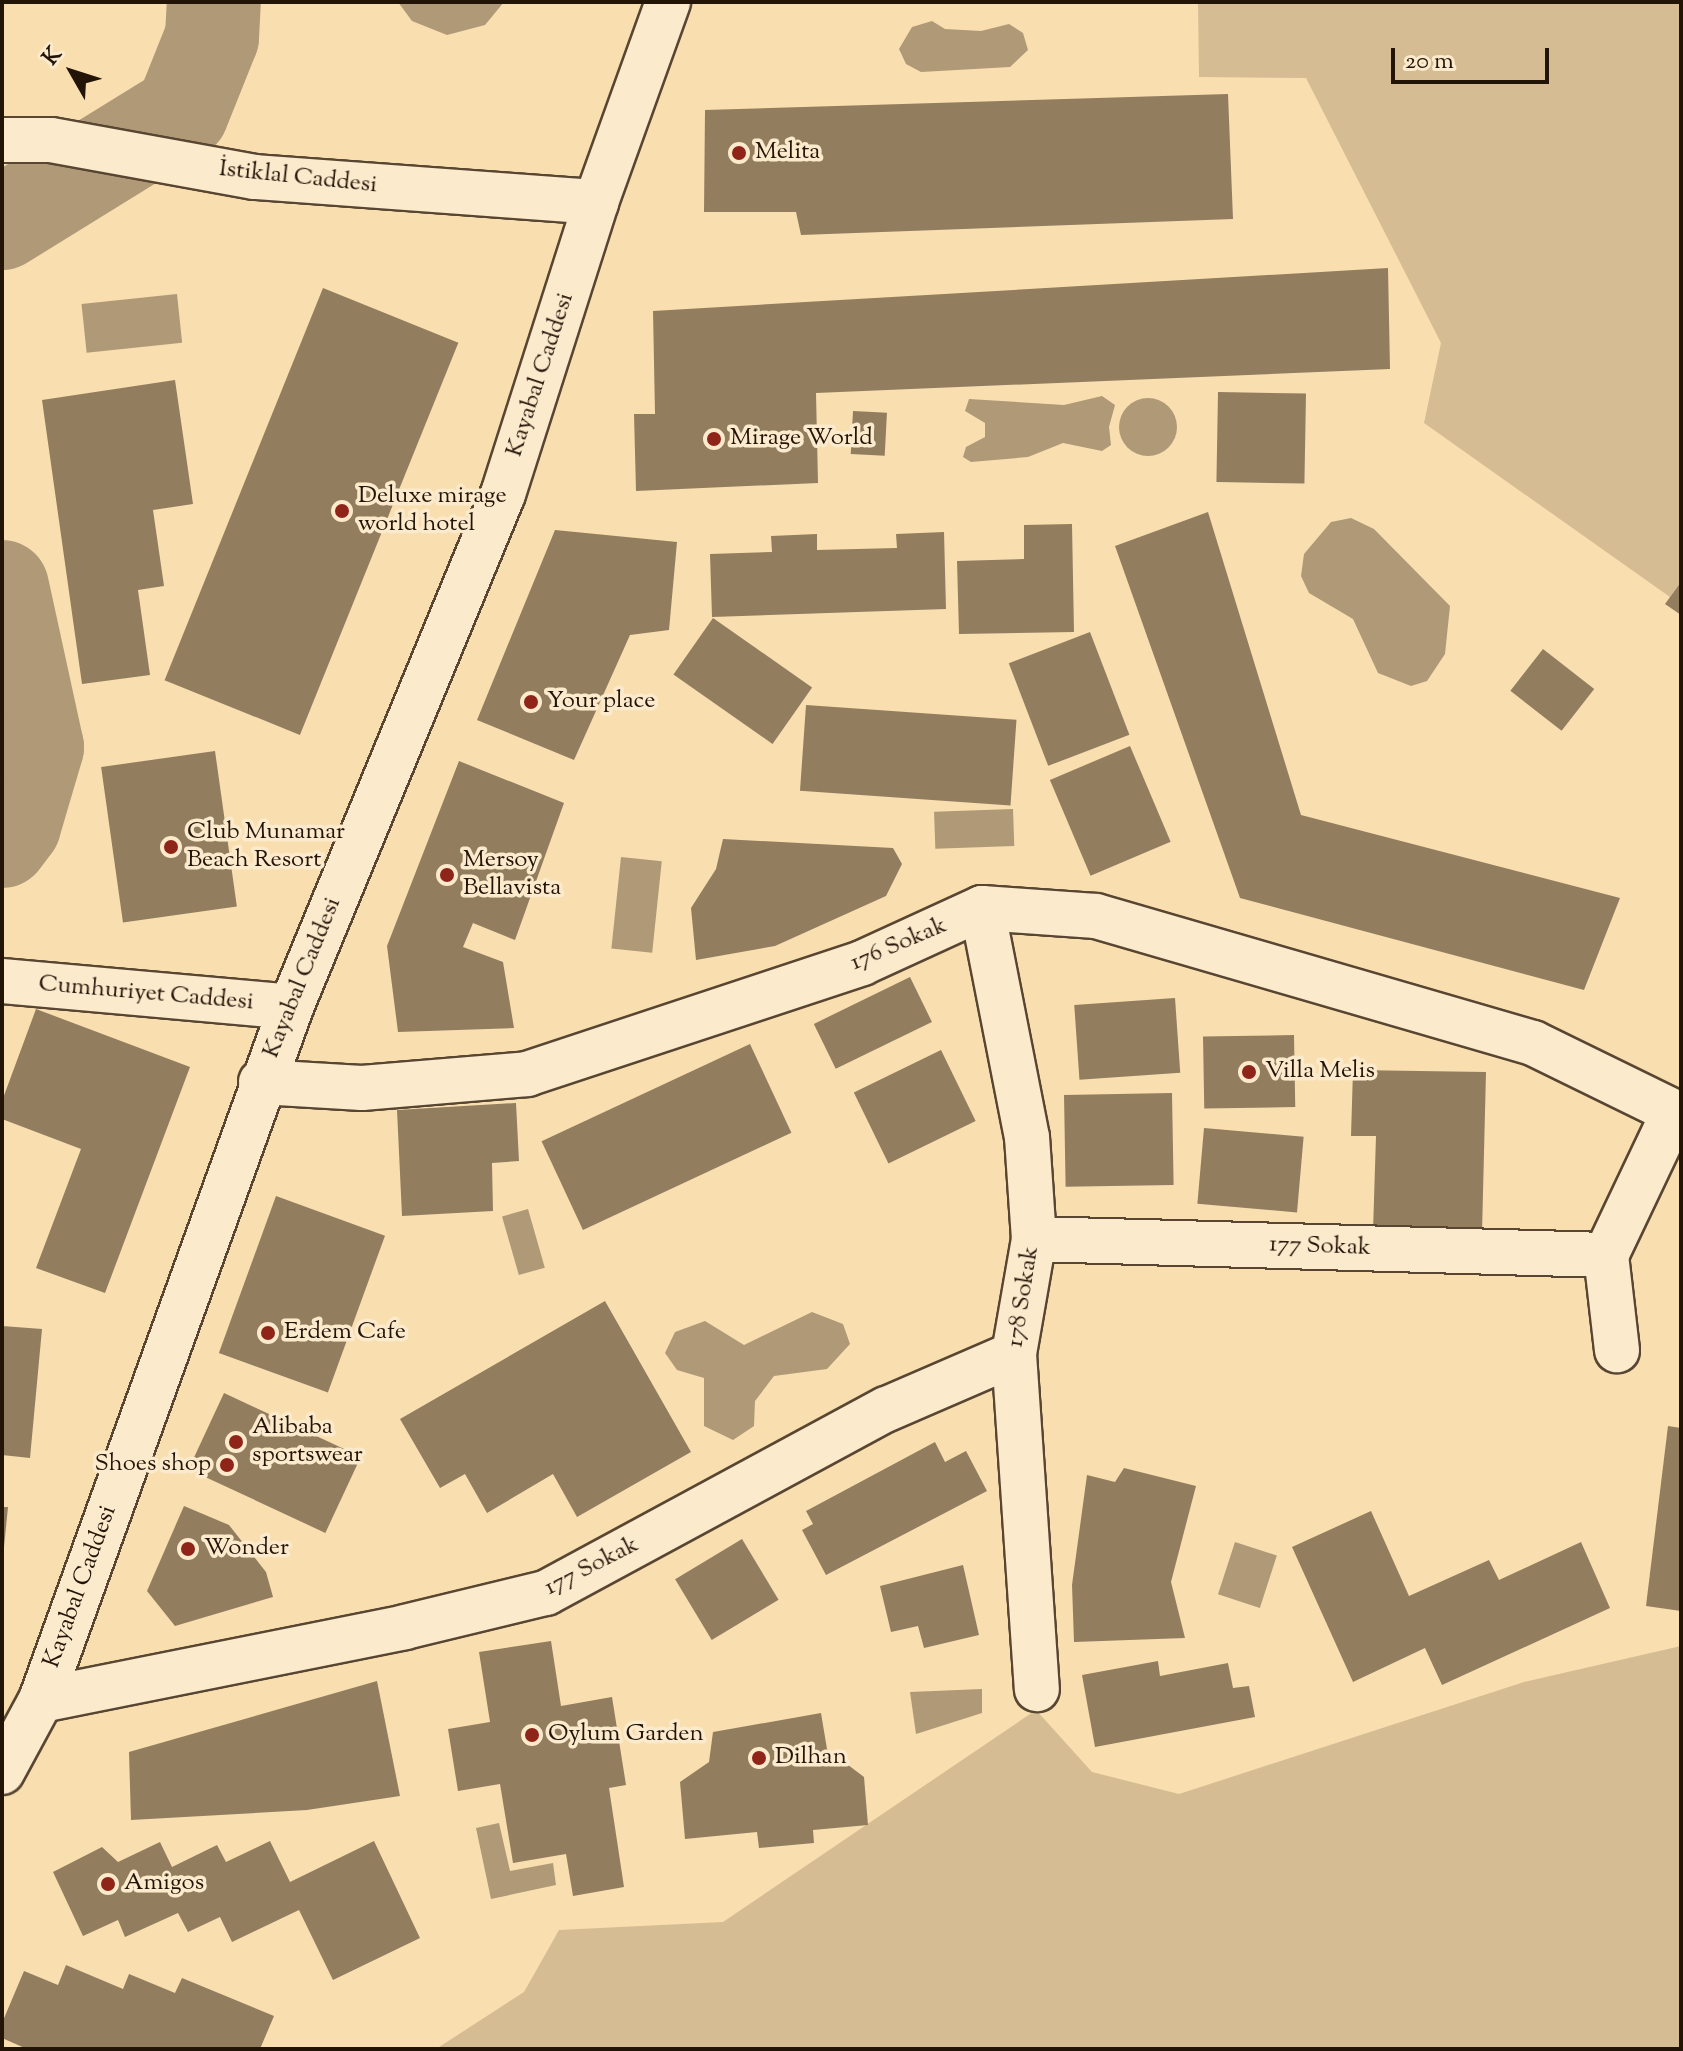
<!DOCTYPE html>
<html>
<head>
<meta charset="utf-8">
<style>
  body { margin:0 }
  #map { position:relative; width:1683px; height:2051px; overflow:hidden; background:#f9deb0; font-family:"Sorts Mill Goudy",serif }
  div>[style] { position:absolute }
  .green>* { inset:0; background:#d5bc93 }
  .water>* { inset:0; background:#b09977; transform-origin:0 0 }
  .round { border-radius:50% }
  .river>* { height:94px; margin:-47px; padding:0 47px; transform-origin:47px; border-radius:47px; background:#b09977 }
  .building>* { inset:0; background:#927d5f; transform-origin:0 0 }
  .roads { filter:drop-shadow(2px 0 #584632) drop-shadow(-2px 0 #584632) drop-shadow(0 2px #584632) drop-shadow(0 -2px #584632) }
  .street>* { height:44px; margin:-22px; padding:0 22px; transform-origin:22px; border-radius:22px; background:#fbeacc }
  .secondary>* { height:44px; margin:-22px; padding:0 22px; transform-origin:22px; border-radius:22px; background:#fbeacc }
  .dots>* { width:22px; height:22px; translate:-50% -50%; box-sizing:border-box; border:4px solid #fbeacc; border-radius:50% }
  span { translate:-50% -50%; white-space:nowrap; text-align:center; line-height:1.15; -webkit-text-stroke:7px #fbeacc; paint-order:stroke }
  .poi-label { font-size:24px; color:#231408 }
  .left { translate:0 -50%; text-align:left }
  .right { translate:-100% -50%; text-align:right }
  .street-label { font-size:24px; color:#231408 }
  .frame { position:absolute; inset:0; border:4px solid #231408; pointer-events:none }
  .north { position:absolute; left:32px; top:32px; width:80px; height:80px; -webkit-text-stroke:6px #fbeacc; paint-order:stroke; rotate:309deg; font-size:22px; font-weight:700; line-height:32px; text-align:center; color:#231408 }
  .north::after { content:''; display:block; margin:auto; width:28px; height:36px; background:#231408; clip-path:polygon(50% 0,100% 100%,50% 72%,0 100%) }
  .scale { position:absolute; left:1391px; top:48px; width:158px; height:36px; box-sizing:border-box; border:4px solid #231408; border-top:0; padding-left:10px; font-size:24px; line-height:28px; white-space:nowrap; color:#231408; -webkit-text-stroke:6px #fbeacc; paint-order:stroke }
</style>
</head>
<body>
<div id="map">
  <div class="green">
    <i style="clip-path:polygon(1198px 2px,1681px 2px,1681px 582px,1670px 597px,1424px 423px,1441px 343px,1306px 78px,1199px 77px)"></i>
    <i style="clip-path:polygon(1681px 1646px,1681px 2049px,436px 2049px,524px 1992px,559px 1930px,723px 1922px,1036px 1710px,1092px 1772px,1179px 1794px,1524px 1682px)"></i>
  </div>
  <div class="water">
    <i style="clip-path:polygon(398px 2px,504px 2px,485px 25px,447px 35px,412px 21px)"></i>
    <i style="clip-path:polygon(932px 21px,945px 29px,981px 31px,1009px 24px,1023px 33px,1028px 50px,1010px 67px,921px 72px,906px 64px,899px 49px,912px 27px)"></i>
    <i style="left:177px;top:294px;width:49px;height:96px;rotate:84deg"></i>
    <i style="clip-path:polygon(1102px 396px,1115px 405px,1109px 427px,1111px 445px,1102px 451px,1063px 443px,1028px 457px,971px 462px,963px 457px,966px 447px,985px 437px,985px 423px,965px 411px,969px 399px,1064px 405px)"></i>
    <i class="round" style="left:1119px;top:398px;width:58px;height:58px"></i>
    <i style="clip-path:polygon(1351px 518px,1374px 529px,1450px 606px,1445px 654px,1427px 681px,1411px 686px,1378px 673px,1353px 619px,1309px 593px,1301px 576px,1304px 554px,1331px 522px)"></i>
    <i style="left:1013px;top:809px;width:37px;height:79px;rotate:88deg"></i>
    <i style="left:621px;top:857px;width:41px;height:92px;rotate:6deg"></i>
    <i style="left:528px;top:1209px;width:61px;height:27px;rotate:74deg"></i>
    <i style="clip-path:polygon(812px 1312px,843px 1324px,850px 1344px,827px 1369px,774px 1376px,755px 1401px,754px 1426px,733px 1440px,704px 1426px,704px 1378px,677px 1370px,665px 1353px,675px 1332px,705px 1321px,744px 1345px)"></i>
    <i style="left:1235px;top:1542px;width:44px;height:55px;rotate:18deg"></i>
    <i style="clip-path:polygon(982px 1689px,982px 1713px,916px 1734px,910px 1692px)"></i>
    <i style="clip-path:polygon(499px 1823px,510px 1871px,553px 1863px,556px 1885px,491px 1899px,476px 1828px)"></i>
  </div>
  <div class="river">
    <i style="left:2px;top:223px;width:211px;rotate:-31.7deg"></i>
    <i style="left:182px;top:112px;width:81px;rotate:-68.2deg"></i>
    <i style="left:212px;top:37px;width:35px;rotate:-87deg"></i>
    <i style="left:2px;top:587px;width:164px;rotate:77.7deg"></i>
    <i style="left:37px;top:747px;width:81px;rotate:106.4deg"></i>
    <i style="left:14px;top:825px;width:20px;rotate:127deg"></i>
  </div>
  <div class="building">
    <i style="clip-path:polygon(1228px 94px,1233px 219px,801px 235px,796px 212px,704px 212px,705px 110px)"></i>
    <i style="clip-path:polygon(1388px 268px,1390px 369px,816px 393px,818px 483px,636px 491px,634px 414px,655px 414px,653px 311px)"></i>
    <i style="left:323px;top:288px;width:146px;height:423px;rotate:22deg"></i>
    <i style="clip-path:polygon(175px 380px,193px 504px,153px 510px,164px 586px,138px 590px,150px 675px,82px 684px,42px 400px)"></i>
    <i style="left:1218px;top:392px;width:88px;height:90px;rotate:1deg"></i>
    <i style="left:853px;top:411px;width:34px;height:43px;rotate:3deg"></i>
    <i style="clip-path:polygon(1208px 512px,1301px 815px,1620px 898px,1584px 990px,1240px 898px,1115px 546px)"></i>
    <i style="clip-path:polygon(1072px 524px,1074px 632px,959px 634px,957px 561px,1024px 559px,1024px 525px)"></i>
    <i style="clip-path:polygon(555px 530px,677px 542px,669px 630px,630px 635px,574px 760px,477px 720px)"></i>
    <i style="clip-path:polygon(944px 532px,946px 609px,712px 617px,710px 554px,772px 552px,771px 536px,817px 534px,817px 550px,897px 548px,896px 534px)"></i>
    <i style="clip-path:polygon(1681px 582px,1681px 615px,1665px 604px)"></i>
    <i style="left:713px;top:618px;width:121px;height:69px;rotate:35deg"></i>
    <i style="left:1090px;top:632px;width:110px;height:87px;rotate:69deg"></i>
    <i style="left:1543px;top:649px;width:65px;height:53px;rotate:38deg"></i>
    <i style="left:806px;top:705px;width:211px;height:86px;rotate:4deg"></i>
    <i style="left:1130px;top:746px;width:104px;height:87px;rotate:67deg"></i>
    <i style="left:215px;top:751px;width:157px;height:115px;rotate:82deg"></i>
    <i style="clip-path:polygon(459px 761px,564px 803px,515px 940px,473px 923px,463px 947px,503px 962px,514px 1028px,398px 1032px,387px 946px)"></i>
    <i style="clip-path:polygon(723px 839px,893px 848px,902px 864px,886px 896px,775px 946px,696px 960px,691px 908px,716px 869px)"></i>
    <i style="left:910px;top:977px;width:50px;height:107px;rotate:64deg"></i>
    <i style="left:1175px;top:998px;width:75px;height:101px;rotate:86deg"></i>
    <i style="clip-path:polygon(36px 1009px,190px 1067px,105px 1293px,36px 1268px,81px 1149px,2px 1119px,2px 1101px)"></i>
    <i style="left:1294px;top:1035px;width:72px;height:91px;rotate:89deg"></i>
    <i style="left:750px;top:1044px;width:98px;height:230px;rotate:65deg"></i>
    <i style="left:941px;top:1050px;width:79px;height:97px;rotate:64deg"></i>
    <i style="clip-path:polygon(1353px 1070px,1486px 1072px,1482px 1233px,1373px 1231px,1376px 1136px,1351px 1136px)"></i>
    <i style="left:1172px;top:1093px;width:92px;height:108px;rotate:89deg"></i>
    <i style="clip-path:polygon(516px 1103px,519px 1161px,492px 1163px,493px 1211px,402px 1216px,397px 1110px)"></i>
    <i style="left:1204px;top:1128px;width:100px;height:76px;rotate:5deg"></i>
    <i style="left:276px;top:1196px;width:116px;height:167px;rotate:20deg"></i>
    <i style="clip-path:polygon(605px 1301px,691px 1452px,577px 1517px,553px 1474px,487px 1513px,465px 1474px,440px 1488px,400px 1419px)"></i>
    <i style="clip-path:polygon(2px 1326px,42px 1329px,30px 1458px,2px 1455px)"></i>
    <i style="left:224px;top:1393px;width:151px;height:84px;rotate:25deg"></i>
    <i style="clip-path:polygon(1668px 1426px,1681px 1428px,1681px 1611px,1646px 1606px)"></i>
    <i style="clip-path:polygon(935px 1442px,945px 1462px,966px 1451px,987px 1491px,826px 1575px,802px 1530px,813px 1524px,806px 1511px)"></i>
    <i style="clip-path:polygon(1124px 1468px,1196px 1486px,1171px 1582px,1185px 1638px,1074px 1642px,1072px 1585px,1087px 1475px,1115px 1482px)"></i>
    <i style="clip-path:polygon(184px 1506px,229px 1525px,266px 1572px,273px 1597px,175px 1626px,147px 1591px)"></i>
    <i style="clip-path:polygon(2px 1507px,8px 1507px,4px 1547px,2px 1547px)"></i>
    <i style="clip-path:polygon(1371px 1511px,1409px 1596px,1489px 1560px,1499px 1580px,1581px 1542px,1610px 1608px,1442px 1685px,1425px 1648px,1353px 1682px,1292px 1547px)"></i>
    <i style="left:742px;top:1539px;width:71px;height:78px;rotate:59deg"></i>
    <i style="clip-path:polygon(963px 1565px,979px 1635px,924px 1648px,918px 1626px,891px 1632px,880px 1586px)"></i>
    <i style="clip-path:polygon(551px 1641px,561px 1706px,612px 1697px,626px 1785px,609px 1788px,624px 1887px,573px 1896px,566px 1854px,513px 1863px,500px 1784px,458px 1791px,448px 1729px,490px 1722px,479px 1652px)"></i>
    <i style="clip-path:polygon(1158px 1661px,1160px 1676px,1228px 1663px,1233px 1688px,1249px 1686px,1255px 1717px,1095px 1747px,1082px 1675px)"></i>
    <i style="clip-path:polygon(377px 1681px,400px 1796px,307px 1810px,131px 1820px,129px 1752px)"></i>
    <i style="clip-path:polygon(821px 1713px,827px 1749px,864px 1777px,868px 1825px,813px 1830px,814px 1843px,759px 1848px,757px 1832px,685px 1839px,680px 1782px,709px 1762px,713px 1732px)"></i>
    <i style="clip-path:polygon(270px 1841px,290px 1882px,374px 1841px,420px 1938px,333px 1980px,299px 1910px,232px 1942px,220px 1917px,188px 1932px,178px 1913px,125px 1937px,118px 1920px,83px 1936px,53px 1872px,102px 1847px,118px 1862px,160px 1842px,172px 1867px,217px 1845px,226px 1862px)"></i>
    <i style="clip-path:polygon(66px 1965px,123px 1989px,129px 1974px,175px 1993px,182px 1978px,274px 2016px,260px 2049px,27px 2049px,2px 2038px,2px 2023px,24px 1971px,58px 1985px)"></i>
  </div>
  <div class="roads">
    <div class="street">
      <i style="left:2px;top:140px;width:49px"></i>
      <i style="left:51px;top:140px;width:207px;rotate:10.3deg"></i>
      <i style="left:255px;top:177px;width:342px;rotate:4.2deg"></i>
      <i style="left:982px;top:908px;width:233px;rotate:78.9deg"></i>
      <i style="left:1027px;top:1137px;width:102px;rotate:86.1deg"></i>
      <i style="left:1034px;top:1239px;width:117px;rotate:99.9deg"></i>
      <i style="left:1014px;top:1354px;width:336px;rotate:86.1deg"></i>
      <i style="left:2px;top:981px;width:290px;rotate:5.1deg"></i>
      <i style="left:261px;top:1082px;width:101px;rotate:3.4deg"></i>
      <i style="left:362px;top:1088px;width:166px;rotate:-4.8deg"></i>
      <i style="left:527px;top:1074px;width:353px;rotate:-18.3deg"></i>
      <i style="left:862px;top:963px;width:132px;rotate:-24.6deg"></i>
      <i style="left:982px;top:908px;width:114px;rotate:4deg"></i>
      <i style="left:1096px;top:916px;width:455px;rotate:16.2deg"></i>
      <i style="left:1533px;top:1043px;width:157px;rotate:26.1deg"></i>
      <i style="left:1674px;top:1112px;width:158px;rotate:115.4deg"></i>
      <i style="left:1606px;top:1255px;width:96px;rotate:83.4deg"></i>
      <i style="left:1034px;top:1239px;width:572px;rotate:1.6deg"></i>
      <i style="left:41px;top:1700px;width:371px;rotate:-11.3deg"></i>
      <i style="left:405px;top:1627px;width:145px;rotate:-13.6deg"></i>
      <i style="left:546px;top:1593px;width:387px;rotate:-28.4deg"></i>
      <i style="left:887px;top:1409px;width:138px;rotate:-23.4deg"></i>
    </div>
    <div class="secondary">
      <i style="left:2px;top:1772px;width:82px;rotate:-61.6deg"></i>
      <i style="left:41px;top:1700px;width:737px;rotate:-70.16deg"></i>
      <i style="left:291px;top:1007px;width:555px;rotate:-67.55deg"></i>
      <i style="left:503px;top:494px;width:306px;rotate:-72.3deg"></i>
      <i style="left:596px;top:202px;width:213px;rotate:-70.2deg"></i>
    </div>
  </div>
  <div class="dots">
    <i style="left:739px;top:153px;background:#8f2418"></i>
    <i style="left:714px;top:439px;background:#8f2418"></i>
    <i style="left:342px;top:511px;background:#8f2418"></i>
    <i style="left:531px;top:702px;background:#8f2418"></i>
    <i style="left:171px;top:847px;background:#8f2418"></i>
    <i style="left:447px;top:875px;background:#8f2418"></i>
    <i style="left:1249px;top:1072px;background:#8f2418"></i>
    <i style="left:268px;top:1333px;background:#8f2418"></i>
    <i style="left:236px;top:1442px;background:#8f2418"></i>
    <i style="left:227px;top:1465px;background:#8f2418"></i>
    <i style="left:188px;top:1549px;background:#8f2418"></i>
    <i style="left:532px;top:1735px;background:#8f2418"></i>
    <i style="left:759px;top:1758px;background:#8f2418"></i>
    <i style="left:108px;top:1884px;background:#8f2418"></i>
  </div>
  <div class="poi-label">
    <span class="left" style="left:755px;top:153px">Melita</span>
    <span class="left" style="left:730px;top:439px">Mirage World</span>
    <span class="left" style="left:358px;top:511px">Deluxe mirage<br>world hotel</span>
    <span class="left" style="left:547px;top:702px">Your place</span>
    <span class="left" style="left:187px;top:847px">Club Munamar<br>Beach Resort</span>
    <span class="left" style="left:463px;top:875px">Mersoy<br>Bellavista</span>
    <span class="left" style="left:1265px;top:1072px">Villa Melis</span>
    <span class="left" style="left:284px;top:1333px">Erdem Cafe</span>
    <span class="left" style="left:252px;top:1442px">Alibaba<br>sportswear</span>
    <span class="right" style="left:211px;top:1465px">Shoes shop</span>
    <span class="left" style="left:204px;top:1549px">Wonder</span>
    <span class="left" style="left:548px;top:1735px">Oylum Garden</span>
    <span class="left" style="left:775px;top:1758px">Dilhan</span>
    <span class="left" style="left:124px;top:1884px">Amigos</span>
  </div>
  <div class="street-label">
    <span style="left:298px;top:178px;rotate:6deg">İstiklal Caddesi</span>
    <span style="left:541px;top:375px;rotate:-72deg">Kayabal Caddesi</span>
    <span style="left:899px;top:945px;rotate:-23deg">176 Sokak</span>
    <span style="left:303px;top:978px;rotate:-68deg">Kayabal Caddesi</span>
    <span style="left:146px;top:994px;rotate:5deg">Cumhuriyet Caddesi</span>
    <span style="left:1320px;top:1247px;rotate:2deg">177 Sokak</span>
    <span style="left:1024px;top:1297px;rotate:-81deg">178 Sokak</span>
    <span style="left:592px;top:1567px;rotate:-27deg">177 Sokak</span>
    <span style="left:81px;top:1587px;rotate:-70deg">Kayabal Caddesi</span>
  </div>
  <div class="frame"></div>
  <div class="north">K</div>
  <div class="scale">20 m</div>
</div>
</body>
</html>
